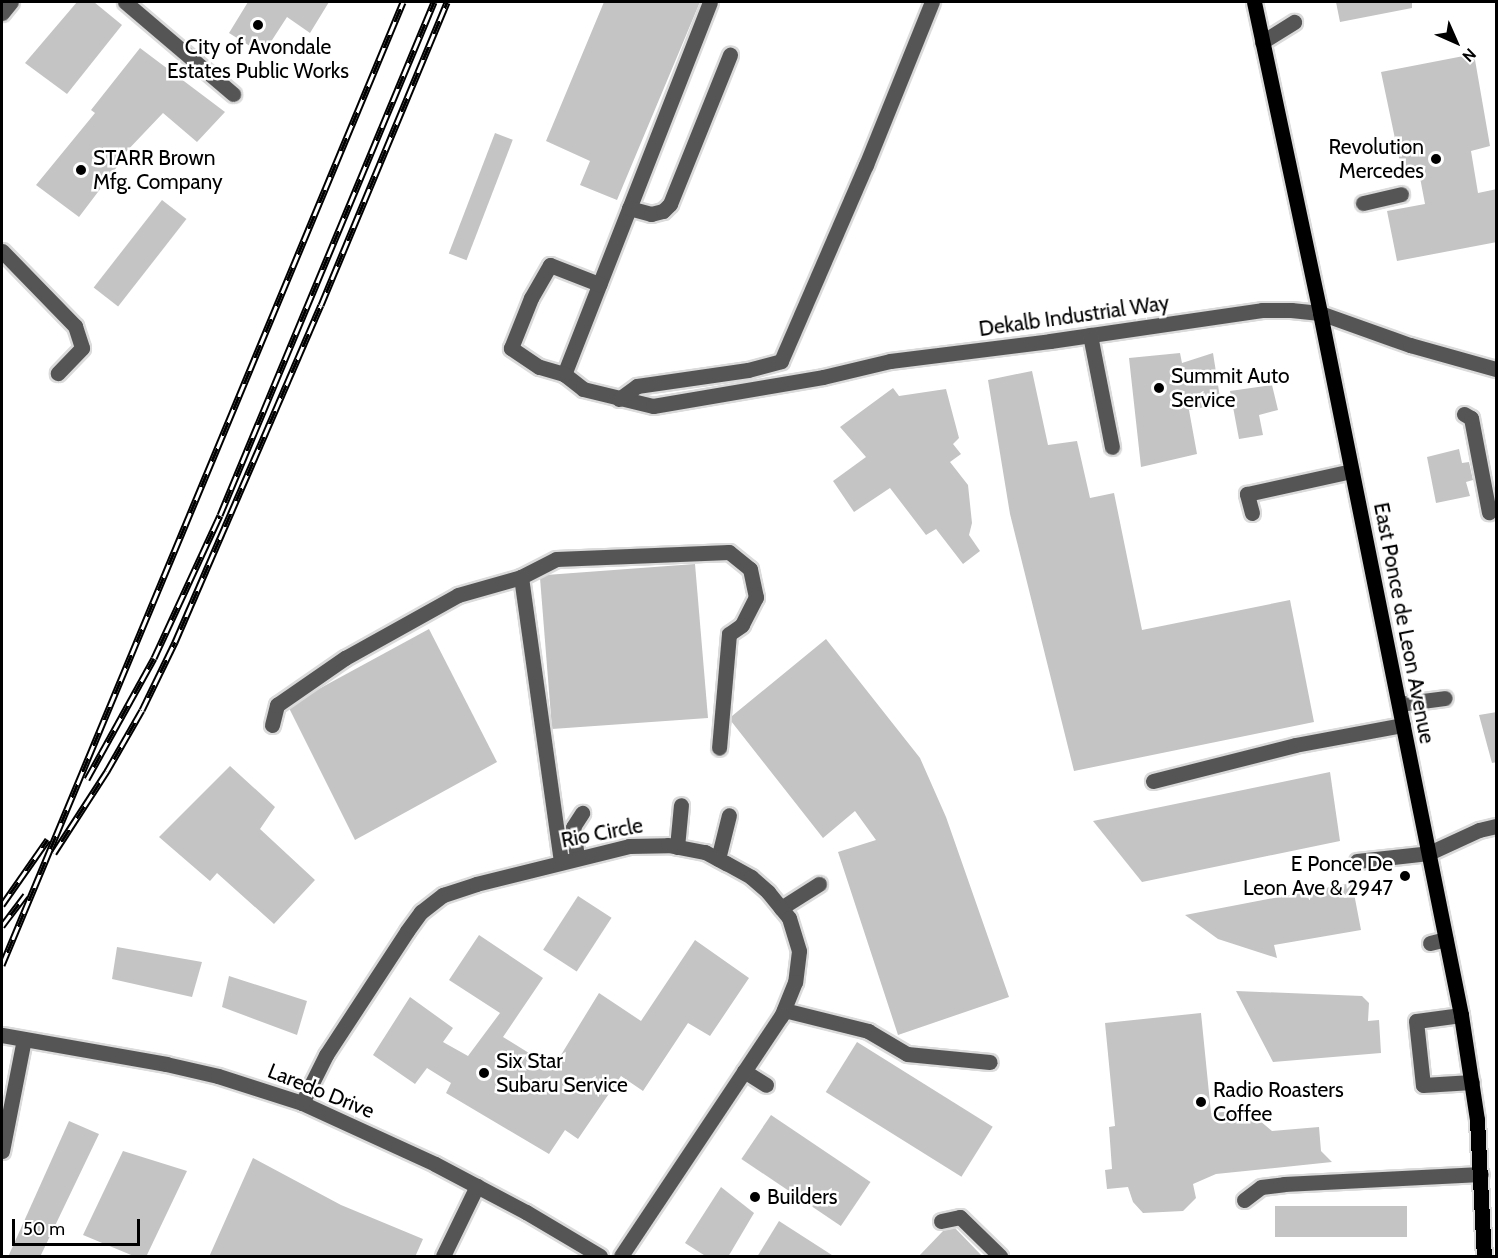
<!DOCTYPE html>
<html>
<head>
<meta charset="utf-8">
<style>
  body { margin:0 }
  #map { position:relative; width:1498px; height:1258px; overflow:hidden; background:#fff; font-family:Cabin,sans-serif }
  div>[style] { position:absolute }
  .building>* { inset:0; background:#c4c4c4; transform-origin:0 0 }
  .roads { filter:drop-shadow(2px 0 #dbdbdb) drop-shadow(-2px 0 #dbdbdb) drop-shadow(0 2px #dbdbdb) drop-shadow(0 -2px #dbdbdb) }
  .minor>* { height:15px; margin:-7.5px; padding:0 7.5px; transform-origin:7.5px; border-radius:7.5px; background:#555 }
  .major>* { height:15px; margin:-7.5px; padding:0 7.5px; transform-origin:7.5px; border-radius:7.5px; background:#000 }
  .rail>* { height:7px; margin-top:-3.5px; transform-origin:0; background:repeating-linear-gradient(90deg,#fff 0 14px,#000 0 28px); box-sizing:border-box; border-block:2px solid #000 }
  .dots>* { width:16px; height:16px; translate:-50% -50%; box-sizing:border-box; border:3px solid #fff; border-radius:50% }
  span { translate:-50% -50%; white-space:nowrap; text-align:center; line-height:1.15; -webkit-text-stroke:5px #fff; paint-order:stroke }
  .poi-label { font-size:21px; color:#000 }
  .right { translate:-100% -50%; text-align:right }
  .left { translate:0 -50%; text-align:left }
  .street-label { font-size:21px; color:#000 }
  .frame { position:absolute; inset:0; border:3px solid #000; pointer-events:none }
  .north { position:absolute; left:1426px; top:12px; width:60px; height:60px; -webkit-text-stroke:4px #fff; paint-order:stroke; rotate:135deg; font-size:16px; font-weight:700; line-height:24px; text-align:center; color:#000 }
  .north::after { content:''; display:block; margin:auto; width:21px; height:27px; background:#000; clip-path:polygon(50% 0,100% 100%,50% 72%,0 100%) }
  .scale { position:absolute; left:12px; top:1219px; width:128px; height:27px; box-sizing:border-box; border:3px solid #000; border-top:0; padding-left:8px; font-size:18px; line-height:21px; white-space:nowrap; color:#000; -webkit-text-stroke:4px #fff; paint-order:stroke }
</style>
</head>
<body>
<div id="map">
  <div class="building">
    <i style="clip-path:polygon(77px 2px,94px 2px,122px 25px,67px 94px,25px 63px)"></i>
    <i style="clip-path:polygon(248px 2px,329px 2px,310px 33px,287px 17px,263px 54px,229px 33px)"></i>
    <i style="clip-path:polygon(604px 2px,700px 2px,617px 200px,580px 185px,590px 161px,546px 141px)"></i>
    <i style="clip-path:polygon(1336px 2px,1412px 2px,1412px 8px,1340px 22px)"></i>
    <i style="clip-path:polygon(140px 48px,225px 112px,197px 142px,163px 113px,124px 154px,126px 155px,79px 217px,36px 185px,95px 113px,91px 110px)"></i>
    <i style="clip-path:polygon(1474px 54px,1490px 146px,1471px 151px,1478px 193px,1497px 189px,1497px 242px,1397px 261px,1387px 211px,1425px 204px,1418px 167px,1402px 172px,1381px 72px)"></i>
    <i style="left:495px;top:133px;width:19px;height:129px;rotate:21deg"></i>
    <i style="left:162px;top:200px;width:31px;height:111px;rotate:38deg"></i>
    <i style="clip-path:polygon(1180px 353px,1182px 363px,1213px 353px,1221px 404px,1189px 410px,1197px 454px,1141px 467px,1129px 358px)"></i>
    <i style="clip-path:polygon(1032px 371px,1048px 445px,1077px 441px,1090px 498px,1114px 493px,1142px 630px,1290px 600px,1314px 722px,1074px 771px,1010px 514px,988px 380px)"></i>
    <i style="clip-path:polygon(1272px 385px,1278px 410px,1259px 415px,1263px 435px,1239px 439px,1230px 391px)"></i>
    <i style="clip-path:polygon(893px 388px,899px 396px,946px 389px,959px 438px,953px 444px,961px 454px,950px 462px,968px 485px,972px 523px,969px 535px,980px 551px,963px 564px,936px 529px,926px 535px,890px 488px,854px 512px,833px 481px,866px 457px,840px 427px)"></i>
    <i style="clip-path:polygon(1459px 449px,1462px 463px,1469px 462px,1473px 480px,1466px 482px,1470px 496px,1436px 503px,1427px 457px)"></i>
    <i style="clip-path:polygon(695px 564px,708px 718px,552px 729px,540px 578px,546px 575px)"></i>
    <i style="clip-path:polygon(429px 629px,497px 762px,355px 840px,289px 708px,315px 691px)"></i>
    <i style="clip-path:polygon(826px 639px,920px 758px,946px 817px,1009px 997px,898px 1035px,838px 852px,876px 840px,855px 811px,823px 838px,731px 721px,732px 716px)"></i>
    <i style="clip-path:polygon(1497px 712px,1497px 762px,1492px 763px,1479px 715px)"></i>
    <i style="clip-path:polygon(230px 766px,275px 807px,260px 829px,315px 880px,274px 924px,217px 873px,210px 881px,159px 837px)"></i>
    <i style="clip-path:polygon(1330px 772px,1340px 841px,1142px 882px,1093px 821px)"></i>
    <i style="clip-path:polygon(1352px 883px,1361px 930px,1274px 945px,1277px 958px,1218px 939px,1185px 915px)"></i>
    <i style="left:578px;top:896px;width:40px;height:64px;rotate:33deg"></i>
    <i style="clip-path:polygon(479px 935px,543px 978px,503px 1037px,553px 1068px,599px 993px,641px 1021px,695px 940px,749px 978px,710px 1036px,688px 1023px,643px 1091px,621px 1076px,578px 1139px,565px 1130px,549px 1154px,446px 1093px,451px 1083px,427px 1068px,415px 1084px,373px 1055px,410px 997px,453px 1028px,443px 1042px,468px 1056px,500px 1013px,449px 980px)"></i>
    <i style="clip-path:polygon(117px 947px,202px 962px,192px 997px,112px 979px)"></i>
    <i style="clip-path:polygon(229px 976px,307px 1001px,297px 1035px,222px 1007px)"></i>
    <i style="clip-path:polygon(1236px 991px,1362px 996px,1369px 1003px,1368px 1021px,1379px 1020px,1381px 1053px,1273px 1062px)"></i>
    <i style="clip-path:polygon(1201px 1013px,1211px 1113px,1247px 1110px,1272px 1131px,1319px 1127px,1321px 1151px,1332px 1162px,1216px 1174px,1193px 1184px,1196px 1198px,1183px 1211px,1143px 1213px,1133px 1202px,1128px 1187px,1107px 1189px,1105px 1170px,1112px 1169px,1109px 1127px,1115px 1126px,1105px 1023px)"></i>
    <i style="left:857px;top:1042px;width:160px;height:59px;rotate:32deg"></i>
    <i style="left:771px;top:1115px;width:120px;height:53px;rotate:34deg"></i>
    <i style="clip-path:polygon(69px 1121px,99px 1134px,40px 1257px,8px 1257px)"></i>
    <i style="clip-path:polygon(123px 1151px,187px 1171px,146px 1257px,136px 1257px,83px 1235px)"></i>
    <i style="clip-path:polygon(253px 1158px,341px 1205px,423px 1239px,415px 1257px,209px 1257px)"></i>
    <i style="clip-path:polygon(721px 1187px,754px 1213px,728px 1257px,707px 1257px,685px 1243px)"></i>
    <i style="left:1407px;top:1206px;width:31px;height:132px;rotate:90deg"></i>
    <i style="clip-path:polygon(779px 1221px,835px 1257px,757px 1257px)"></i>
    <i style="clip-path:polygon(955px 1228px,983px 1257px,918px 1257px,944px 1230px)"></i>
  </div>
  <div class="roads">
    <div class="minor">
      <i style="left:125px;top:2px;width:142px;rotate:40.4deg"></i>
      <i style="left:710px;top:2px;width:400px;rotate:111.4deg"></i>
      <i style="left:564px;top:374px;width:24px;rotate:38deg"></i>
      <i style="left:583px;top:389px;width:72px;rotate:13.7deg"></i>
      <i style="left:653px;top:406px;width:172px;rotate:-9.7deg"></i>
      <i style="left:823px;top:377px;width:69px;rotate:-13.4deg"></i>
      <i style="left:890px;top:361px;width:161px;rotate:-7.1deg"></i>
      <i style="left:1050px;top:341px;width:214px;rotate:-8.3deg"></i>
      <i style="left:1262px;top:310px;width:29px"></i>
      <i style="left:1291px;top:310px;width:29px;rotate:6deg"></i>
      <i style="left:1320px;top:313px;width:96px;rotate:19.6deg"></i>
      <i style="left:1410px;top:345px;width:89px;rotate:15.6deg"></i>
      <i style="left:2px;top:13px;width:14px;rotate:-51deg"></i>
      <i style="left:1262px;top:42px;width:38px;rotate:-32deg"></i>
      <i style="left:1363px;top:203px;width:39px;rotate:-13deg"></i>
      <i style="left:629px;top:208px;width:23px;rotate:15deg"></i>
      <i style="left:651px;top:214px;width:12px;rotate:-14deg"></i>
      <i style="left:663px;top:211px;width:10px;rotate:-45deg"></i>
      <i style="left:670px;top:204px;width:161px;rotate:-68.1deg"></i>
      <i style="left:2px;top:251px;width:105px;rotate:45.8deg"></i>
      <i style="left:75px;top:326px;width:23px;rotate:72deg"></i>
      <i style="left:82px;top:348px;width:35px;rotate:134deg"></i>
      <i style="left:1090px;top:335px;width:114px;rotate:78.9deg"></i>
      <i style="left:564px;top:374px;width:26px;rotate:-164deg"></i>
      <i style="left:539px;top:367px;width:34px;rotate:-146deg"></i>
      <i style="left:511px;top:348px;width:54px;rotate:-68.2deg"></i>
      <i style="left:531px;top:298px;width:38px;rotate:-60deg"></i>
      <i style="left:550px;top:265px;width:53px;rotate:21.2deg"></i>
      <i style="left:619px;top:399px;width:22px;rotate:-36deg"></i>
      <i style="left:637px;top:386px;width:112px;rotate:-8.2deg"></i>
      <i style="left:748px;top:370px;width:34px;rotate:-15deg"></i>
      <i style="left:781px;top:361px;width:214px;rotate:-66.6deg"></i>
      <i style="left:866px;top:165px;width:176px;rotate:-68deg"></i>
      <i style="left:1464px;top:414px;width:8px;rotate:30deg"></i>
      <i style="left:1471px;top:418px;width:96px;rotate:79.2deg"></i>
      <i style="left:1252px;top:513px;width:20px;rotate:-105deg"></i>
      <i style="left:1247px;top:494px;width:107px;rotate:-12.4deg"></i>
      <i style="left:521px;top:577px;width:39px;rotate:-27deg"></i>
      <i style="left:556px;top:559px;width:173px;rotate:-2.3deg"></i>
      <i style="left:729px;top:552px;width:27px;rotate:39deg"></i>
      <i style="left:750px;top:569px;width:29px;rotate:78deg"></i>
      <i style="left:756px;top:597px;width:31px;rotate:117deg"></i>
      <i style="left:742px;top:625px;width:16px;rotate:145deg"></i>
      <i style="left:729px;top:634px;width:114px;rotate:95deg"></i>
      <i style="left:1399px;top:704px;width:46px;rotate:-7.4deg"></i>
      <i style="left:272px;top:725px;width:21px;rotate:-76deg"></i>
      <i style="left:277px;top:705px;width:83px;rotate:-34.7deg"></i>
      <i style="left:345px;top:658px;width:129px;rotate:-29.1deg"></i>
      <i style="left:458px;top:595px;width:66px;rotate:-15.9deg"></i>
      <i style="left:521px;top:577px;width:288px;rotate:82deg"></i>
      <i style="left:1153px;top:781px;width:146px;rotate:-14.2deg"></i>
      <i style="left:1295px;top:745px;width:110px;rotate:-10.5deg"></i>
      <i style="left:677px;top:847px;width:42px;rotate:-84.6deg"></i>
      <i style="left:577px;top:858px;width:31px;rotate:-97deg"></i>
      <i style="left:573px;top:827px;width:17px;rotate:-57deg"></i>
      <i style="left:718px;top:859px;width:45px;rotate:-76deg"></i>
      <i style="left:1357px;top:861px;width:72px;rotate:-6.3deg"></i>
      <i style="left:1429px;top:853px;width:55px;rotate:-24.7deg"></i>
      <i style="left:1479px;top:830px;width:17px;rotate:-13deg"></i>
      <i style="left:781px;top:908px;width:45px;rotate:-32.3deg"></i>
      <i style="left:1430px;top:943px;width:16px;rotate:-14deg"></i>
      <i style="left:784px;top:1010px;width:87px;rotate:14deg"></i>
      <i style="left:868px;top:1031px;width:45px;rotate:30.5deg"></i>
      <i style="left:907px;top:1054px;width:83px;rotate:5.5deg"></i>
      <i style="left:1461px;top:1015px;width:45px;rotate:172.4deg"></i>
      <i style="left:1416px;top:1021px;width:64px;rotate:83.8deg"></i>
      <i style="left:1423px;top:1085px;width:49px;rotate:-3.5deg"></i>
      <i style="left:2px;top:1035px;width:167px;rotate:10deg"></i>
      <i style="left:166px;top:1064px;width:53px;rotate:13deg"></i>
      <i style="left:218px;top:1076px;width:88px;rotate:17.8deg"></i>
      <i style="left:302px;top:1103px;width:146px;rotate:24.6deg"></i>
      <i style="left:435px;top:1164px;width:103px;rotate:27.8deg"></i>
      <i style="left:526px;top:1212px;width:86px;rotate:30.7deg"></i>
      <i style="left:744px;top:1071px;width:26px;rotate:32deg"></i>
      <i style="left:302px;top:1103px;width:54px;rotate:-63.4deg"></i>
      <i style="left:326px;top:1055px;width:148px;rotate:-56.8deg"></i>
      <i style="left:407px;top:931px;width:24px;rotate:-54deg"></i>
      <i style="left:421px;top:912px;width:28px;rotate:-38deg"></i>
      <i style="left:443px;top:895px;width:35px;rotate:-18deg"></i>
      <i style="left:476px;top:884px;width:158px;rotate:-13.9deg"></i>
      <i style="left:629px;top:846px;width:39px;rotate:-1deg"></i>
      <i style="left:668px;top:845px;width:38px;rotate:11deg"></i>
      <i style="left:705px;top:852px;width:24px;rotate:28deg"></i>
      <i style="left:726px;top:863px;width:29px;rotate:29deg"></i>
      <i style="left:751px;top:877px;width:23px;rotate:41deg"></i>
      <i style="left:768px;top:892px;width:33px;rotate:51deg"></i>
      <i style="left:789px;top:918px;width:34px;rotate:73deg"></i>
      <i style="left:799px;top:951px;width:31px;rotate:97deg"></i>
      <i style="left:795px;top:982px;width:37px;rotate:112deg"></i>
      <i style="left:781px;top:1016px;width:288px;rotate:123.7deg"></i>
      <i style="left:2px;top:1151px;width:114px;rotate:-78.9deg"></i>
      <i style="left:1244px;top:1200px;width:21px;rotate:-37deg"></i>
      <i style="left:1261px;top:1187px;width:23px;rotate:-7deg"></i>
      <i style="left:1284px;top:1184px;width:197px;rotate:-2.9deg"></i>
      <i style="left:941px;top:1221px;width:19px;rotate:-12deg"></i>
      <i style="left:960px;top:1217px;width:56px;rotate:44.3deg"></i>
      <i style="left:443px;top:1256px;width:78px;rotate:-64.1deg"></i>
    </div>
    <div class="major">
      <i style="left:1254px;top:2px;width:318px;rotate:78deg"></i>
      <i style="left:1320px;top:313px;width:716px;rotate:78.64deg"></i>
      <i style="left:1461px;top:1015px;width:106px;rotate:81.3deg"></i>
      <i style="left:1477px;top:1120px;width:136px;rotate:87.1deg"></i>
    </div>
  </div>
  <div class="rail">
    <i style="left:87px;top:779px;width:138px;rotate:-61deg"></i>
    <i style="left:154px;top:658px;width:157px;rotate:-65.2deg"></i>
    <i style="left:220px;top:515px;width:556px;rotate:-67.36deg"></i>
    <i style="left:54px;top:853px;width:98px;rotate:-57.1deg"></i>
    <i style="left:107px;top:771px;width:70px;rotate:-60.2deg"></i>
    <i style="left:142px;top:710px;width:76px;rotate:-64.1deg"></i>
    <i style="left:175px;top:642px;width:367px;rotate:-66.6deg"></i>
    <i style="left:321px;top:305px;width:328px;rotate:-67.4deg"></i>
    <i style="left:2px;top:905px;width:80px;rotate:-55.1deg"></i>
    <i style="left:2px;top:926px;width:39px;rotate:-53deg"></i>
    <i style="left:2px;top:965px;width:1043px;rotate:-67.39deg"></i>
  </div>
  <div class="dots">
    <i style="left:258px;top:25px;background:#000"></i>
    <i style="left:1436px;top:159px;background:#000"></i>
    <i style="left:81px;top:170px;background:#000"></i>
    <i style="left:1159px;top:388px;background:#000"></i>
    <i style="left:1405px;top:876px;background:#000"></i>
    <i style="left:484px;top:1073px;background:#000"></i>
    <i style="left:1201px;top:1102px;background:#000"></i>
    <i style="left:755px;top:1197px;background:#000"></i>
  </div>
  <div class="poi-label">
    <span style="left:258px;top:59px">City of Avondale<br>Estates Public Works</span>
    <span class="right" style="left:1424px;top:159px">Revolution<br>Mercedes</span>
    <span class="left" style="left:93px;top:170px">STARR Brown<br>Mfg. Company</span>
    <span class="left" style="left:1171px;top:388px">Summit Auto<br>Service</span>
    <span class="right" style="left:1393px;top:876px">E Ponce De<br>Leon Ave &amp; 2947</span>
    <span class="left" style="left:496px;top:1073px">Six Star<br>Subaru Service</span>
    <span class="left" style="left:1213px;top:1102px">Radio Roasters<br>Coffee</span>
    <span class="left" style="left:767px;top:1197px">Builders</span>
  </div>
  <div class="street-label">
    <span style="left:1074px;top:316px;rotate:-8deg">Dekalb Industrial Way</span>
    <span style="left:1404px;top:623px;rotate:79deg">East Ponce de Leon Avenue</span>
    <span style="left:602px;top:833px;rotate:-11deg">Rio Circle</span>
    <span style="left:321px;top:1091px;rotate:22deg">Laredo Drive</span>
  </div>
  <div class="frame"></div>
  <div class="north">N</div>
  <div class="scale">50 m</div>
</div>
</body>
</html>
